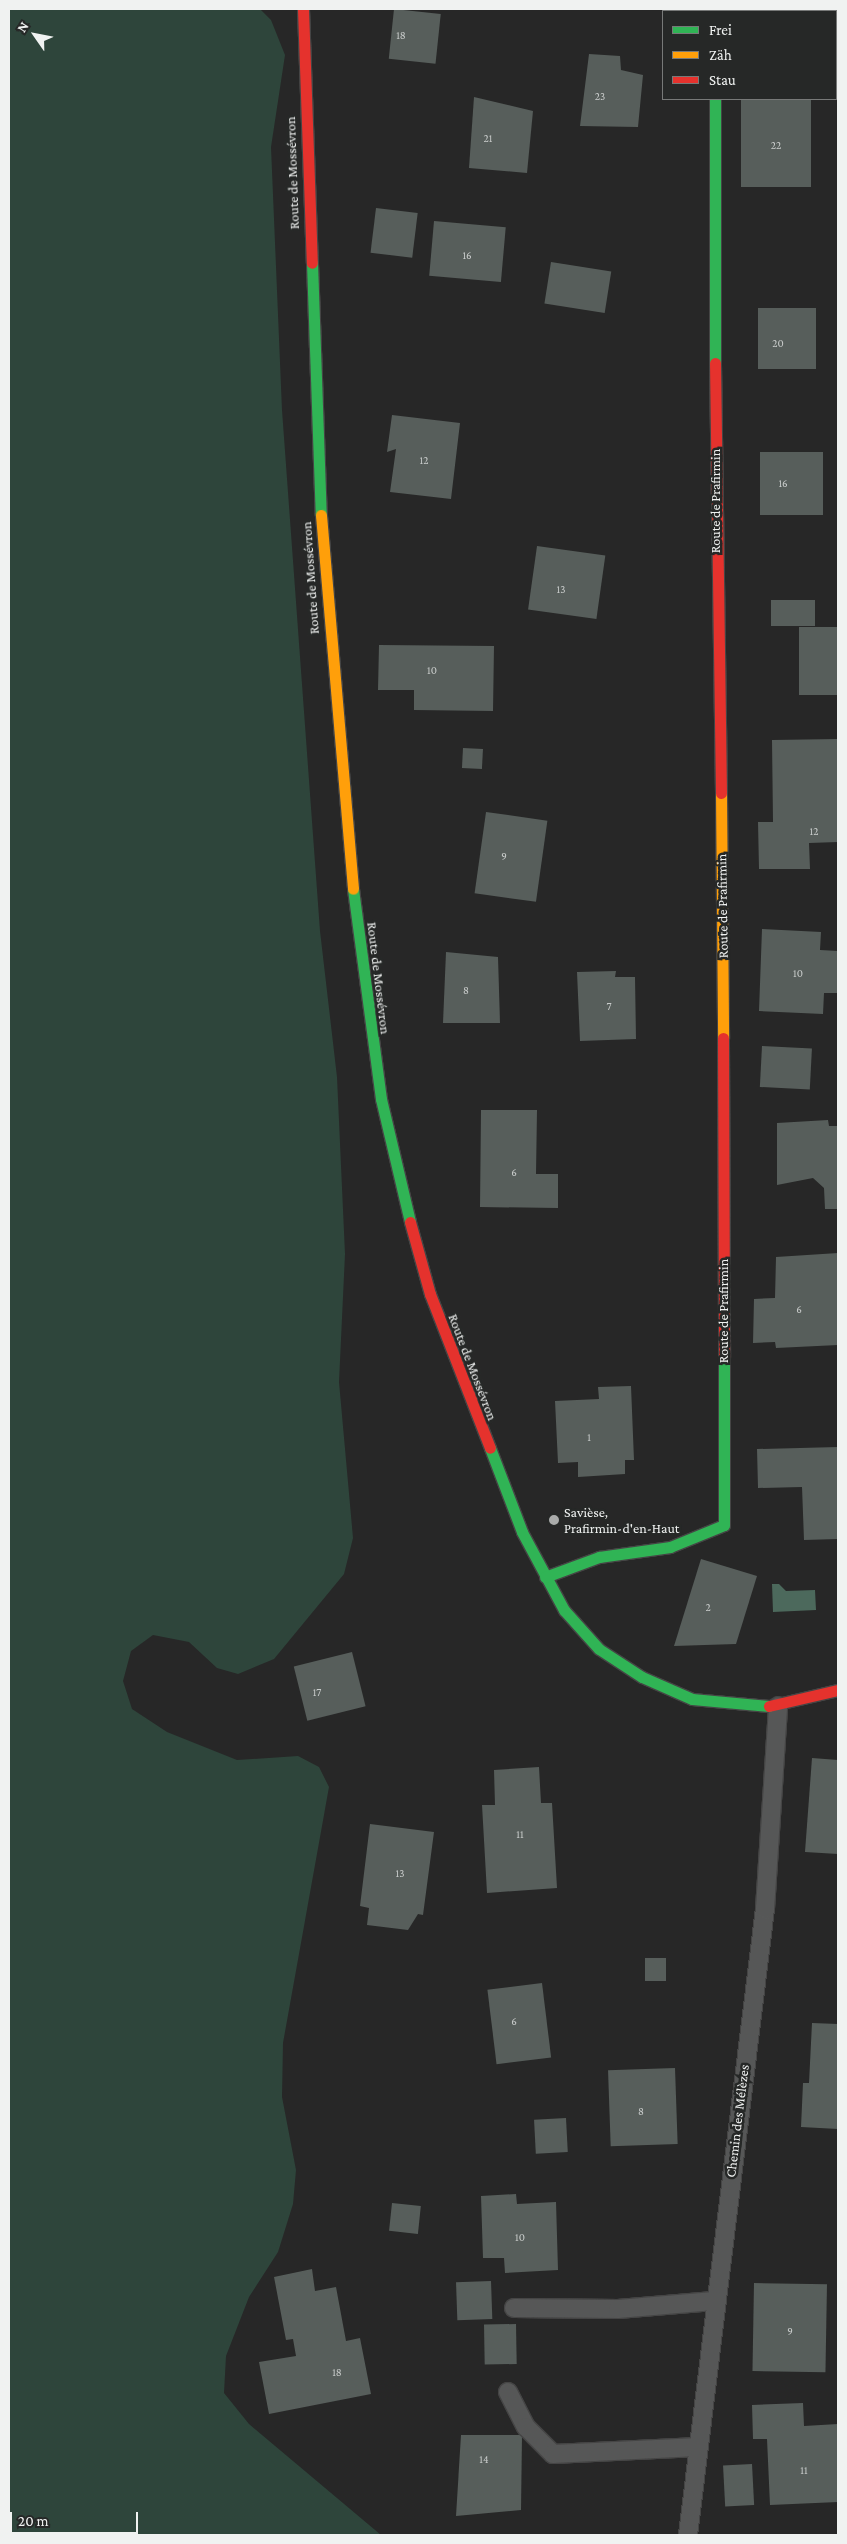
<!DOCTYPE html>
<html>
<head>
<meta charset="utf-8">
<style>
  body { margin:0 }
  #map { position:relative; width:847px; height:2544px; overflow:hidden; background:#272727; font-family:"Crimson Pro",serif }
  div>[style] { position:absolute }
  .green>* { inset:0; background:#2e453b }
  .water>* { inset:0; background:#4c695c }
  .building>* { inset:0; background:#575e5b; transform-origin:0 0 }
  .roads { filter:drop-shadow(1px 0 #454545) drop-shadow(-1px 0 #454545) drop-shadow(0 1px #454545) drop-shadow(0 -1px #454545) }
  .lane>* { height:18px; margin:-9px; padding:0 9px; transform-origin:9px; border-radius:9px; background:#565757 }
  .street>* { height:28px; margin:-14px; padding:0 14px; transform-origin:14px; border-radius:14px; background:#565757 }
  .fast>* { height:11px; margin:-5.5px; padding:0 5.5px; transform-origin:5.5px; border-radius:5.5px; background:#30b455 }
  .slow>* { height:11px; margin:-5.5px; padding:0 5.5px; transform-origin:5.5px; border-radius:5.5px; background:#ff9f0a }
  .jam>* { height:11px; margin:-5.5px; padding:0 5.5px; transform-origin:5.5px; border-radius:5.5px; background:#e5322d }
  .dots>* { width:14px; height:14px; translate:-50% -50%; box-sizing:border-box; border:2px solid #262827; border-radius:50% }
  span { translate:-50% -50%; white-space:nowrap; text-align:center; line-height:1.15; -webkit-text-stroke:5px #262827; paint-order:stroke }
  .number-label { font-size:11px; color:#cacdcc }
  .number-label span { -webkit-text-stroke-width:0 }
  .street-label { font-size:14px; color:#f0f2f1 }
  .poi-label { font-size:14px; color:#f0f2f1 }
  .left { translate:0 -50%; text-align:left }
  .frame { position:absolute; inset:0; border:10px solid #f0f2f1; pointer-events:none }
  .legend { position:absolute; left:662px; top:10px; width:175px; height:90px; box-sizing:border-box; background:#262827; border:1px solid #777978; margin:0; padding:6px 9px; list-style:none; font-size:15px; color:#f0f2f1 }
  .legend li { display:flex; align-items:center; gap:10px; height:25px }
  .legend b { width:25px; border:1px solid #777978 }
  .north { position:absolute; left:10px; top:10px; width:50px; height:50px; -webkit-text-stroke:4px #262827; paint-order:stroke; rotate:303deg; font-size:14px; font-weight:700; line-height:20px; text-align:center; color:#f0f2f1 }
  .north::after { content:''; display:block; margin:auto; width:18px; height:22px; background:#f0f2f1; clip-path:polygon(50% 0,100% 100%,50% 72%,0 100%) }
  .scale { position:absolute; left:10px; top:2512px; width:128px; height:22px; box-sizing:border-box; border:2px solid #f0f2f1; border-top:0; padding-left:6px; font-size:15px; line-height:18px; white-space:nowrap; color:#f0f2f1; -webkit-text-stroke:4px #262827; paint-order:stroke }
</style>
</head>
<body>
<div id="map">
  <div class="green">
    <i style="clip-path:polygon(9px 9px,260px 9px,271px 20px,285px 55px,271px 147px,282px 410px,320px 931px,337px 1077px,345px 1254px,339px 1382px,353px 1538px,344px 1574px,274px 1659px,238px 1674px,217px 1668px,189px 1642px,153px 1635px,131px 1651px,123px 1681px,132px 1709px,167px 1732px,237px 1760px,298px 1756px,319px 1767px,329px 1787px,283px 2043px,282px 2097px,296px 2170px,293px 2204px,278px 2252px,249px 2297px,226px 2356px,224px 2393px,249px 2424px,381px 2535px,9px 2535px)"></i>
  </div>
  <div class="water">
    <i style="clip-path:polygon(772px 1584px,779px 1584px,786px 1591px,815px 1590px,816px 1610px,773px 1612px)"></i>
  </div>
  <div class="building">
    <i style="left:394px;top:9px;width:47px;height:50px;rotate:6deg"></i>
    <i style="clip-path:polygon(589px 54px,620px 56px,621px 70px,643px 75px,638px 127px,580px 126px)"></i>
    <i style="clip-path:polygon(474px 97px,533px 111px,527px 173px,469px 168px)"></i>
    <i style="left:741px;top:99px;width:70px;height:88px"></i>
    <i style="left:376px;top:208px;width:42px;height:45px;rotate:7deg"></i>
    <i style="left:434px;top:221px;width:72px;height:55px;rotate:5deg"></i>
    <i style="left:551px;top:262px;width:61px;height:42px;rotate:9deg"></i>
    <i style="left:758px;top:308px;width:58px;height:61px"></i>
    <i style="clip-path:polygon(392px 415px,460px 423px,451px 499px,390px 492px,396px 449px,387px 452px)"></i>
    <i style="left:760px;top:452px;width:63px;height:63px"></i>
    <i style="left:537px;top:546px;width:69px;height:64px;rotate:8deg"></i>
    <i style="left:815px;top:600px;width:26px;height:44px;rotate:90deg"></i>
    <i style="left:799px;top:627px;width:39px;height:68px"></i>
    <i style="clip-path:polygon(379px 645px,494px 646px,493px 711px,414px 710px,414px 690px,378px 690px)"></i>
    <i style="clip-path:polygon(838px 739px,838px 842px,809px 843px,810px 869px,759px 869px,758px 822px,773px 822px,772px 740px)"></i>
    <i style="left:463px;top:748px;width:20px;height:20px;rotate:3deg"></i>
    <i style="left:486px;top:812px;width:62px;height:82px;rotate:8deg"></i>
    <i style="clip-path:polygon(762px 929px,821px 932px,820px 950px,838px 951px,837px 993px,824px 993px,823px 1014px,759px 1011px)"></i>
    <i style="clip-path:polygon(446px 952px,498px 957px,500px 1023px,443px 1023px)"></i>
    <i style="clip-path:polygon(616px 971px,615px 977px,635px 977px,636px 1039px,580px 1041px,577px 972px)"></i>
    <i style="left:762px;top:1046px;width:50px;height:41px;rotate:3deg"></i>
    <i style="clip-path:polygon(481px 1110px,537px 1110px,536px 1174px,558px 1174px,558px 1208px,480px 1207px)"></i>
    <i style="clip-path:polygon(828px 1120px,829px 1126px,838px 1126px,838px 1209px,825px 1209px,824px 1188px,813px 1178px,777px 1185px,777px 1123px)"></i>
    <i style="clip-path:polygon(838px 1253px,838px 1345px,776px 1348px,775px 1342px,753px 1343px,754px 1299px,775px 1298px,776px 1257px)"></i>
    <i style="clip-path:polygon(631px 1386px,634px 1460px,625px 1460px,625px 1474px,578px 1477px,578px 1462px,558px 1463px,555px 1401px,599px 1399px,598px 1387px)"></i>
    <i style="clip-path:polygon(838px 1447px,838px 1539px,804px 1540px,802px 1487px,758px 1488px,757px 1449px)"></i>
    <i style="clip-path:polygon(701px 1559px,757px 1576px,736px 1644px,674px 1646px)"></i>
    <i style="left:352px;top:1652px;width:56px;height:60px;rotate:76deg"></i>
    <i style="clip-path:polygon(812px 1758px,838px 1760px,838px 1854px,805px 1852px)"></i>
    <i style="clip-path:polygon(539px 1767px,541px 1803px,552px 1803px,557px 1888px,487px 1893px,482px 1805px,495px 1805px,494px 1770px)"></i>
    <i style="clip-path:polygon(370px 1824px,434px 1832px,423px 1915px,418px 1914px,408px 1930px,367px 1925px,369px 1908px,360px 1906px)"></i>
    <i style="left:645px;top:1958px;width:21px;height:23px"></i>
    <i style="left:542px;top:1983px;width:75px;height:55px;rotate:83deg"></i>
    <i style="clip-path:polygon(812px 2023px,838px 2024px,838px 2129px,801px 2127px,803px 2083px,809px 2083px)"></i>
    <i style="left:675px;top:2068px;width:76px;height:67px;rotate:88deg"></i>
    <i style="left:566px;top:2118px;width:34px;height:32px;rotate:87deg"></i>
    <i style="clip-path:polygon(516px 2194px,517px 2204px,556px 2202px,558px 2270px,505px 2273px,504px 2258px,483px 2258px,481px 2196px)"></i>
    <i style="left:392px;top:2203px;width:29px;height:28px;rotate:6deg"></i>
    <i style="clip-path:polygon(312px 2269px,315px 2291px,336px 2287px,346px 2341px,360px 2338px,371px 2394px,269px 2414px,259px 2362px,296px 2356px,293px 2339px,286px 2340px,274px 2277px)"></i>
    <i style="left:491px;top:2281px;width:38px;height:35px;rotate:88deg"></i>
    <i style="left:754px;top:2283px;width:73px;height:88px;rotate:1deg"></i>
    <i style="left:516px;top:2324px;width:40px;height:32px;rotate:89deg"></i>
    <i style="clip-path:polygon(803px 2403px,804px 2426px,838px 2424px,838px 2502px,770px 2505px,767px 2439px,753px 2439px,752px 2405px)"></i>
    <i style="clip-path:polygon(461px 2435px,522px 2435px,521px 2510px,456px 2516px)"></i>
    <i style="left:752px;top:2464px;width:41px;height:29px;rotate:87deg"></i>
  </div>
  <div class="roads">
    <div class="lane">
      <i style="left:514px;top:2308px;width:104px;rotate:0.6deg"></i>
      <i style="left:618px;top:2309px;width:96px;rotate:-4.8deg"></i>
      <i style="left:508px;top:2392px;width:39px;rotate:63deg"></i>
      <i style="left:526px;top:2427px;width:38px;rotate:45deg"></i>
      <i style="left:553px;top:2454px;width:145px;rotate:-2.8deg"></i>
      <i style="left:688px;top:2535px;width:631px;rotate:-82.99deg"></i>
      <i style="left:765px;top:1909px;width:203px;rotate:-86.3deg"></i>
    </div>
    <div class="street">
      <i style="left:717px;top:11px;width:2px;rotate:-63deg"></i>
    </div>
    <div class="fast">
      <i style="left:715px;top:99px;width:264px;rotate:90deg"></i>
      <i style="left:312px;top:263px;width:252px;rotate:88deg"></i>
      <i style="left:353px;top:889px;width:212px;rotate:82.4deg"></i>
      <i style="left:381px;top:1099px;width:126px;rotate:76.7deg"></i>
      <i style="left:490px;top:1448px;width:90px;rotate:69.1deg"></i>
      <i style="left:522px;top:1532px;width:89px;rotate:61.7deg"></i>
      <i style="left:564px;top:1610px;width:52px;rotate:48.1deg"></i>
      <i style="left:599px;top:1649px;width:51px;rotate:33.1deg"></i>
      <i style="left:642px;top:1677px;width:55px;rotate:23.7deg"></i>
      <i style="left:692px;top:1699px;width:77px;rotate:5.2deg"></i>
      <i style="left:545px;top:1577px;width:58px;rotate:-20.3deg"></i>
      <i style="left:599px;top:1557px;width:72px;rotate:-8deg"></i>
      <i style="left:670px;top:1547px;width:58px;rotate:-22.2deg"></i>
      <i style="left:724px;top:1525px;width:168px;rotate:-90deg"></i>
    </div>
    <div class="slow">
      <i style="left:321px;top:515px;width:375px;rotate:85.1deg"></i>
      <i style="left:721px;top:793px;width:245px;rotate:89.5deg"></i>
    </div>
    <div class="jam">
      <i style="left:303px;top:9px;width:254px;rotate:88deg"></i>
      <i style="left:715px;top:363px;width:430px;rotate:89.2deg"></i>
      <i style="left:723px;top:1038px;width:319px;rotate:89.8deg"></i>
      <i style="left:410px;top:1222px;width:75px;rotate:74.5deg"></i>
      <i style="left:430px;top:1294px;width:165px;rotate:68.7deg"></i>
      <i style="left:769px;top:1706px;width:71px;rotate:-13.1deg"></i>
    </div>
  </div>
  <div class="dots">
    <i style="left:554px;top:1520px;background:#aaabaa"></i>
  </div>
  <div class="number-label">
    <span style="left:401px;top:35px">18</span>
    <span style="left:600px;top:96px">23</span>
    <span style="left:488px;top:138px">21</span>
    <span style="left:776px;top:145px">22</span>
    <span style="left:467px;top:255px">16</span>
    <span style="left:778px;top:343px">20</span>
    <span style="left:424px;top:460px">12</span>
    <span style="left:783px;top:483px">16</span>
    <span style="left:561px;top:589px">13</span>
    <span style="left:432px;top:670px">10</span>
    <span style="left:814px;top:831px">12</span>
    <span style="left:504px;top:856px">9</span>
    <span style="left:798px;top:973px">10</span>
    <span style="left:466px;top:990px">8</span>
    <span style="left:609px;top:1006px">7</span>
    <span style="left:514px;top:1172px">6</span>
    <span style="left:799px;top:1309px">6</span>
    <span style="left:589px;top:1437px">1</span>
    <span style="left:708px;top:1607px">2</span>
    <span style="left:317px;top:1692px">17</span>
    <span style="left:520px;top:1834px">11</span>
    <span style="left:400px;top:1873px">13</span>
    <span style="left:514px;top:2021px">6</span>
    <span style="left:641px;top:2111px">8</span>
    <span style="left:520px;top:2237px">10</span>
    <span style="left:790px;top:2331px">9</span>
    <span style="left:337px;top:2372px">18</span>
    <span style="left:484px;top:2459px">14</span>
    <span style="left:804px;top:2470px">11</span>
  </div>
  <div class="street-label">
    <span style="left:292px;top:173px;rotate:-92deg">Route de Mossévron</span>
    <span style="left:715px;top:501px;rotate:-90deg">Route de Prafirmin</span>
    <span style="left:310px;top:578px;rotate:-94deg">Route de Mossévron</span>
    <span style="left:722px;top:906px;rotate:-91deg">Route de Prafirmin</span>
    <span style="left:379px;top:978px;rotate:83deg">Route de Mossévron</span>
    <span style="left:723px;top:1311px;rotate:-90deg">Route de Prafirmin</span>
    <span style="left:473px;top:1367px;rotate:69deg">Route de Mossévron</span>
    <span style="left:737px;top:2121px;rotate:-83deg">Chemin des Mélèzes</span>
  </div>
  <div class="poi-label">
    <span class="left" style="left:564px;top:1520px">Savièse,<br>Prafirmin-d'en-Haut</span>
  </div>
  <div class="frame"></div>
  <ul class="legend">
  <li><b style="height:6px;background:#30b455"></b>Frei</li>
  <li><b style="height:6px;background:#ff9f0a"></b>Zäh</li>
  <li><b style="height:6px;background:#e5322d"></b>Stau</li>
  </ul>
  <div class="north">N</div>
  <div class="scale">20 m</div>
</div>
</body>
</html>
